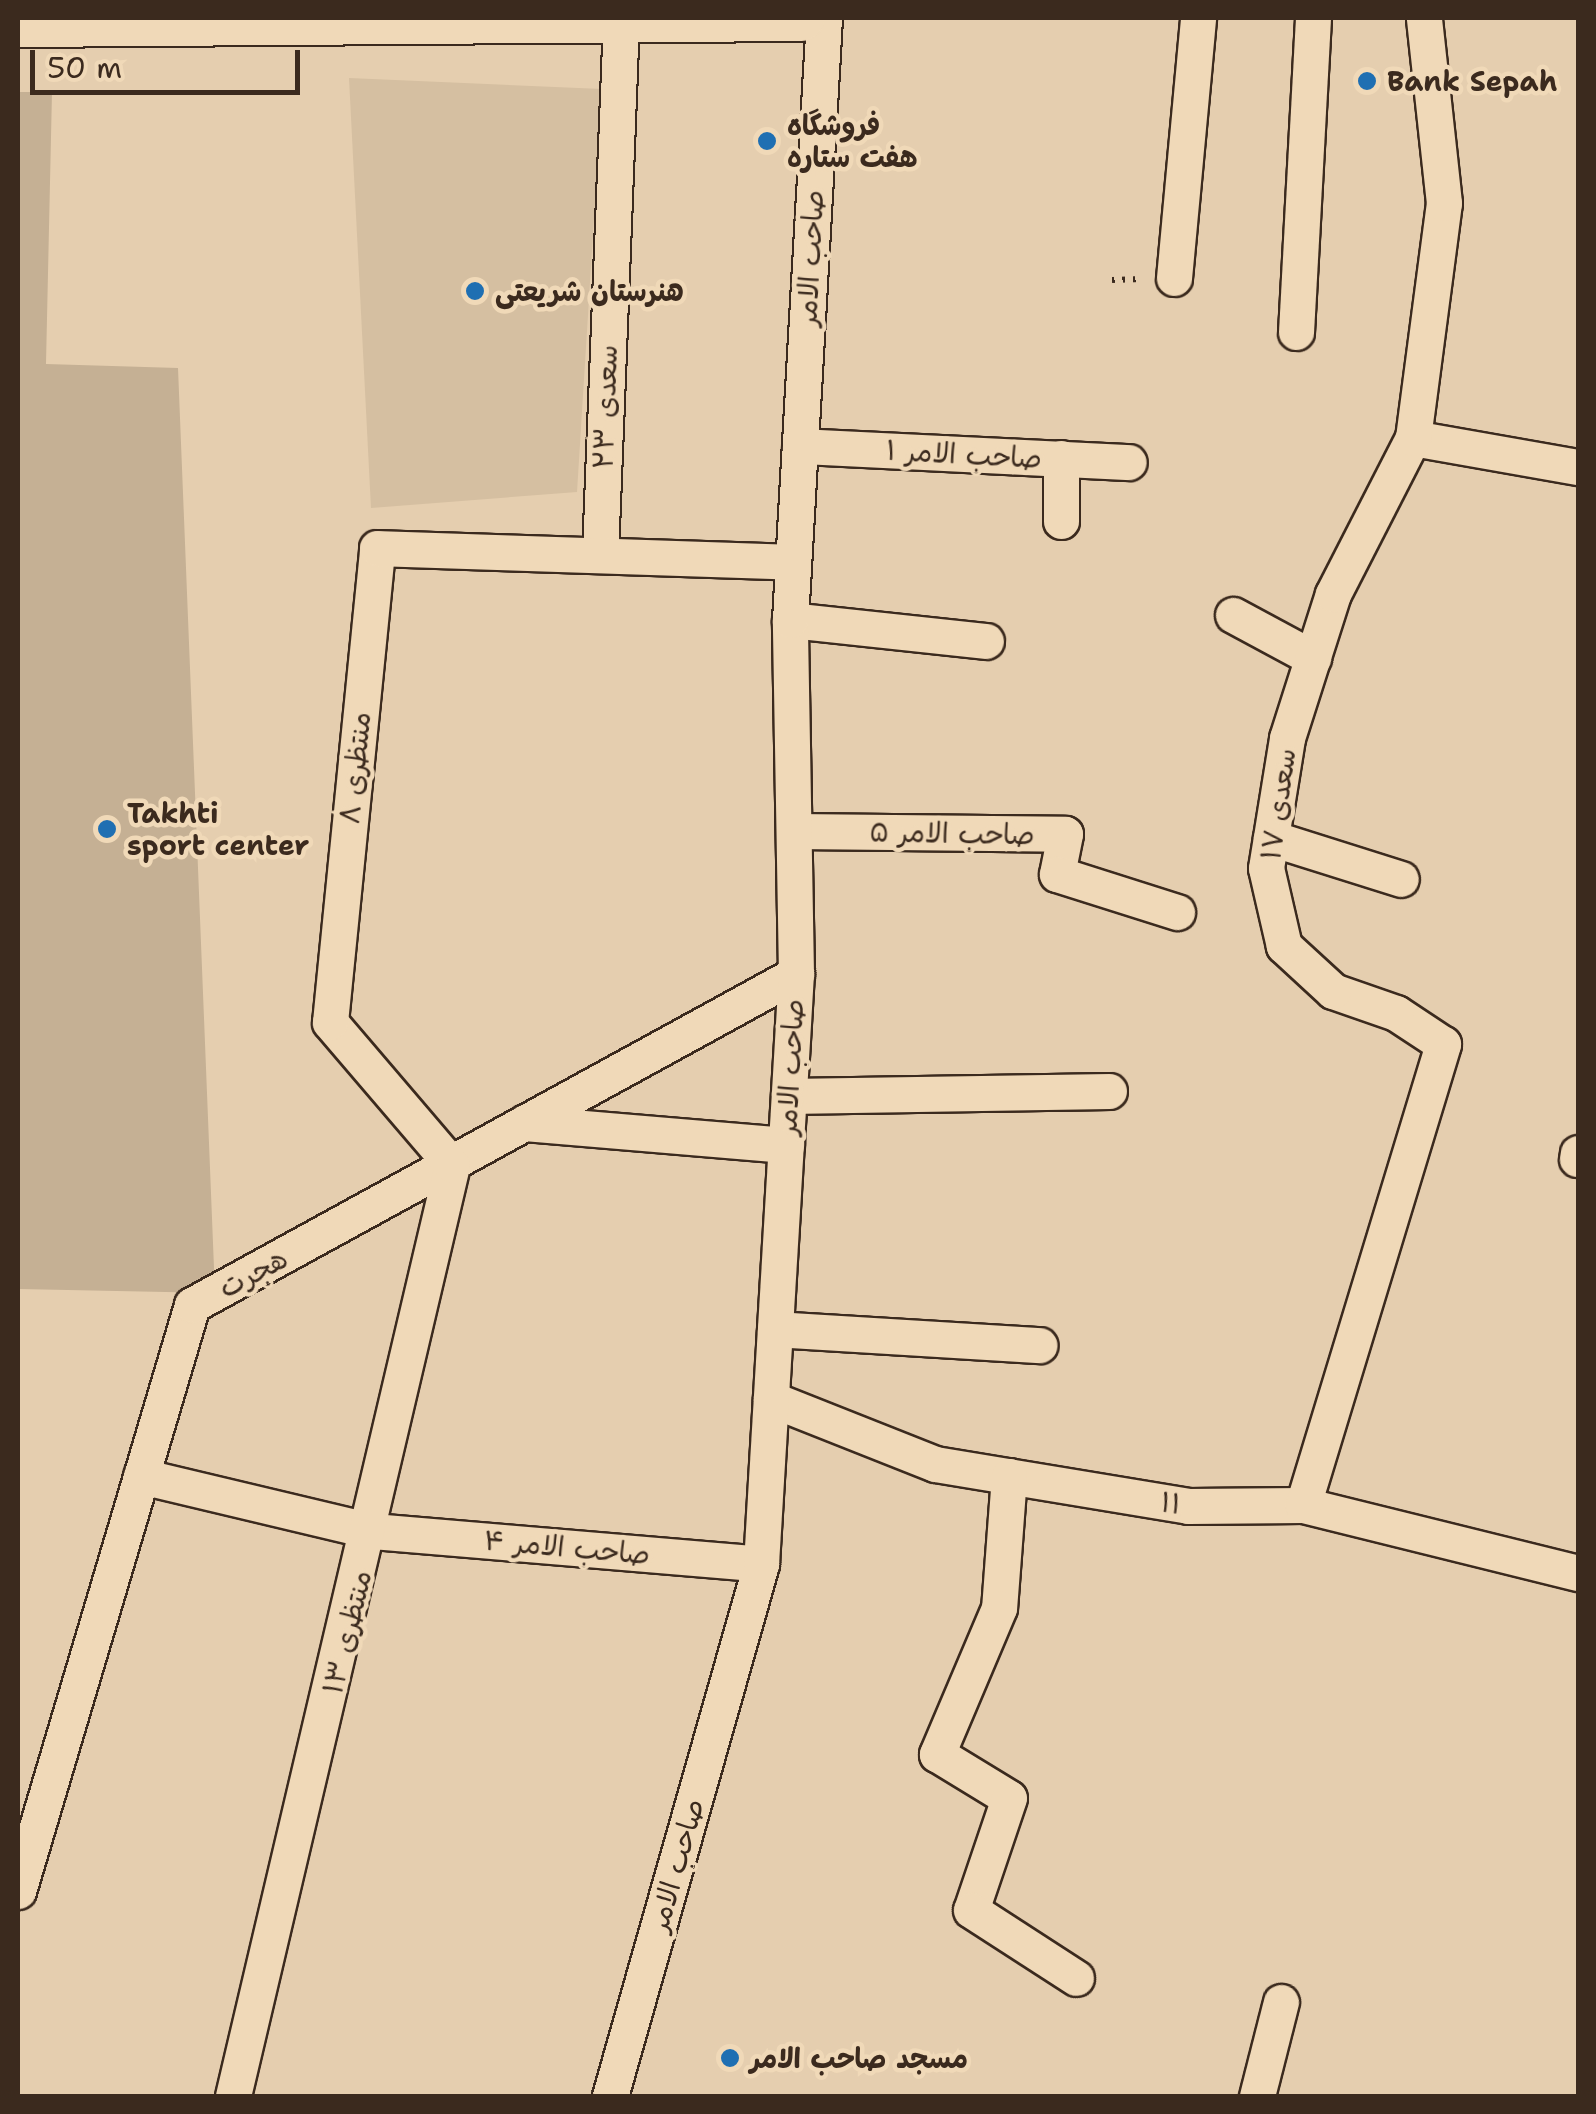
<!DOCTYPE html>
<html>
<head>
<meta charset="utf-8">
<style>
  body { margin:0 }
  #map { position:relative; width:1596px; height:2114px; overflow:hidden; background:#e5ceaf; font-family:"Shantell Sans","Playpen Sans Arabic",sans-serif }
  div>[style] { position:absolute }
  .built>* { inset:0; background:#d5bfa1 }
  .green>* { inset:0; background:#c5b094 }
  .path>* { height:6px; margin-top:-3px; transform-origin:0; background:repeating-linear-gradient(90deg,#3b2a1e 0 2.5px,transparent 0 10.5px) }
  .roads { filter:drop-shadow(2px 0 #3b2a1e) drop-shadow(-2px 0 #3b2a1e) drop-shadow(0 2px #3b2a1e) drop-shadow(0 -2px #3b2a1e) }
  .minor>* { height:35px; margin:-17.5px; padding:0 17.5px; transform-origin:17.5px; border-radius:17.5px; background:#f0d9b8 }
  .major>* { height:45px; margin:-22.5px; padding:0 22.5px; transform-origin:22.5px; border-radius:22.5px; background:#f0d9b8 }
  .dots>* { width:28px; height:28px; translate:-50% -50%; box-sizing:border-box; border:5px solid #f0d9b8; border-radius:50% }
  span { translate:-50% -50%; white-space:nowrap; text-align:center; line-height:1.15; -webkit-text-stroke:9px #f0d9b8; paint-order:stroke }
  .poi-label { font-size:28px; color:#3b2a1e; font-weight:700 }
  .left { translate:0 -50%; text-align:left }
  .street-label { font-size:28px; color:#3b2a1e }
  .frame { position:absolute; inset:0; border:20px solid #3b2a1e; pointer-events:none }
  .scale { position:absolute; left:30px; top:50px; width:270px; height:45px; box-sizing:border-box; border:5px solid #3b2a1e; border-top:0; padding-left:12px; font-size:30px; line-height:35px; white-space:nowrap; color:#3b2a1e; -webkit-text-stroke:8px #f0d9b8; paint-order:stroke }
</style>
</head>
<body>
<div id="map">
  <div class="built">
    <i style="clip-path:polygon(349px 78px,602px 89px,577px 492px,371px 508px)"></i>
  </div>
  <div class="green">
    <i style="clip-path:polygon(18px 92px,52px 92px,46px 364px,178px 368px,215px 1293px,18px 1289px)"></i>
  </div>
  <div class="path">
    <i style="left:1112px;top:280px;width:30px;rotate:-2deg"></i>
  </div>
  <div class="roads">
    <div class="minor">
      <i style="left:1174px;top:278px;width:261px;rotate:-84.7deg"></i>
      <i style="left:1296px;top:332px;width:314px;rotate:-86.9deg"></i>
      <i style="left:1413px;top:438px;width:168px;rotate:10deg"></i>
      <i style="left:800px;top:446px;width:329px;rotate:2.8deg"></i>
      <i style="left:1061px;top:521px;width:63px;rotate:-90deg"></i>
      <i style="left:600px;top:554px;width:535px;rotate:-87.75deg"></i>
      <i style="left:1233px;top:615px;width:91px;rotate:28.3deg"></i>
      <i style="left:790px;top:620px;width:197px;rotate:6.1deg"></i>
      <i style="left:794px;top:831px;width:271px;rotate:0.6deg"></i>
      <i style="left:1065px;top:834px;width:41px;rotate:101.3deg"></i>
      <i style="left:1057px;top:874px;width:126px;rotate:17.6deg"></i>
      <i style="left:1271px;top:838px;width:136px;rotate:17.5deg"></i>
      <i style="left:789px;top:1096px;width:320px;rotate:-0.9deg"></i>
      <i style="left:524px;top:1123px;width:263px;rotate:4.8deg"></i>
      <i style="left:1577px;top:1159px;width:6px;rotate:-81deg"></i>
      <i style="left:775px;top:1329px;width:265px;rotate:3.5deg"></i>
      <i style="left:771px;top:1399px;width:176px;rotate:21.6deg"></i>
      <i style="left:935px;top:1464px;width:256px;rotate:9.4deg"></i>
      <i style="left:1188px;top:1506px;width:115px;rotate:-0.5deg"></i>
      <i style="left:1303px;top:1505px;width:283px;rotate:13.9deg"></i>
      <i style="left:141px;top:1476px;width:237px;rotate:13.4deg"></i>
      <i style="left:372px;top:1531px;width:390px;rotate:4.8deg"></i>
      <i style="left:1009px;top:1476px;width:132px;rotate:94.3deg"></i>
      <i style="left:999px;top:1608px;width:159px;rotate:113deg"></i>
      <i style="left:937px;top:1754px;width:84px;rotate:31.4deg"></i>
      <i style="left:1009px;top:1798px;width:118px;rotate:108.7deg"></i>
      <i style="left:971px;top:1910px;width:125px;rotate:32.9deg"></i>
      <i style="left:1303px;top:1505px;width:482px;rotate:-73.1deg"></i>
      <i style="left:1443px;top:1044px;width:56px;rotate:-146.6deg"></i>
      <i style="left:1396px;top:1013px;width:67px;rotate:-160.8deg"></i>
      <i style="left:1333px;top:991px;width:67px;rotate:-137.4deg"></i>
      <i style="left:1284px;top:946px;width:80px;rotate:-103deg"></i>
      <i style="left:1266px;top:868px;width:132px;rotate:-80.8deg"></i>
      <i style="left:1287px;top:738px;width:151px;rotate:-72.3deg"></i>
      <i style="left:1333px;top:594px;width:175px;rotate:-62.9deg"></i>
      <i style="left:1413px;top:438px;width:237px;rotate:-82.5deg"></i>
      <i style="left:1444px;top:203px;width:186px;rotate:-96.2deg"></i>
      <i style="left:18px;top:1891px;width:611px;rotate:-73.46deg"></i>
      <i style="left:192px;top:1305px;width:689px;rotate:-28.72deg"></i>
      <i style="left:233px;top:2096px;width:956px;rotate:-76.76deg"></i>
      <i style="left:452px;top:1165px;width:188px;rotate:-130.5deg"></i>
      <i style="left:330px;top:1022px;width:476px;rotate:-84.3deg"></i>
      <i style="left:377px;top:548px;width:416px;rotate:1.9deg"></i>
      <i style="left:610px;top:2096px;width:553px;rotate:-74.15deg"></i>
      <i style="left:761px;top:1564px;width:591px;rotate:-86.61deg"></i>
      <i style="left:796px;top:974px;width:354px;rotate:-91deg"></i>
      <i style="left:790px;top:620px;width:603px;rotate:-86.77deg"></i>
      <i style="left:1257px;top:2096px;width:97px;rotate:-75.7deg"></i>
    </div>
    <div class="major">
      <i style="left:18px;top:24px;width:783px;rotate:-0.44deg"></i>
    </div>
  </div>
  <div class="dots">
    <i style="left:1367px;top:81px;background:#1f6fb2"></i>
    <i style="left:767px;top:141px;background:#1f6fb2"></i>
    <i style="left:475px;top:291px;background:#1f6fb2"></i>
    <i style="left:107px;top:829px;background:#1f6fb2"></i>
    <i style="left:730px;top:2058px;background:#1f6fb2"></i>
  </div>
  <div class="poi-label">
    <span class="left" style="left:1387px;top:81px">Bank Sepah</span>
    <span class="left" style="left:787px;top:141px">فروشگاه<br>هفت ستاره</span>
    <span class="left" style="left:495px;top:291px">هنرستان شریعتی</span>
    <span class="left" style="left:127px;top:829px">Takhti<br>sport center</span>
    <span class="left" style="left:750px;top:2058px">مسجد صاحب الامر</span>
  </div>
  <div class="street-label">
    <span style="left:810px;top:258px;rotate:-87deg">صاحب الامر</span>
    <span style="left:605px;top:407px;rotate:-88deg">سعدی ۲۳</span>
    <span style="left:964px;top:454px;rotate:3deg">صاحب الامر ۱</span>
    <span style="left:355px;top:768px;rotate:-84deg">منتظری ۸</span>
    <span style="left:1278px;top:804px;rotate:-82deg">سعدی ۱۷</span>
    <span style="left:952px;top:833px;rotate:1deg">صاحب الامر ۵</span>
    <span style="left:790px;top:1067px;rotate:-87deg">صاحب الامر</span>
    <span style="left:253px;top:1273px;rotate:-28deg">هجرت</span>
    <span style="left:1171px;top:1503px;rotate:8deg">۱۱</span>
    <span style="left:567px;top:1547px;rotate:5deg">صاحب الامر ۴</span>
    <span style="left:347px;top:1632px;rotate:-76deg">منتظری ۱۳</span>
    <span style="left:676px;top:1865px;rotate:-74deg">صاحب الامر</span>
  </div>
  <div class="frame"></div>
  <div class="scale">50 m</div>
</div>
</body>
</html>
